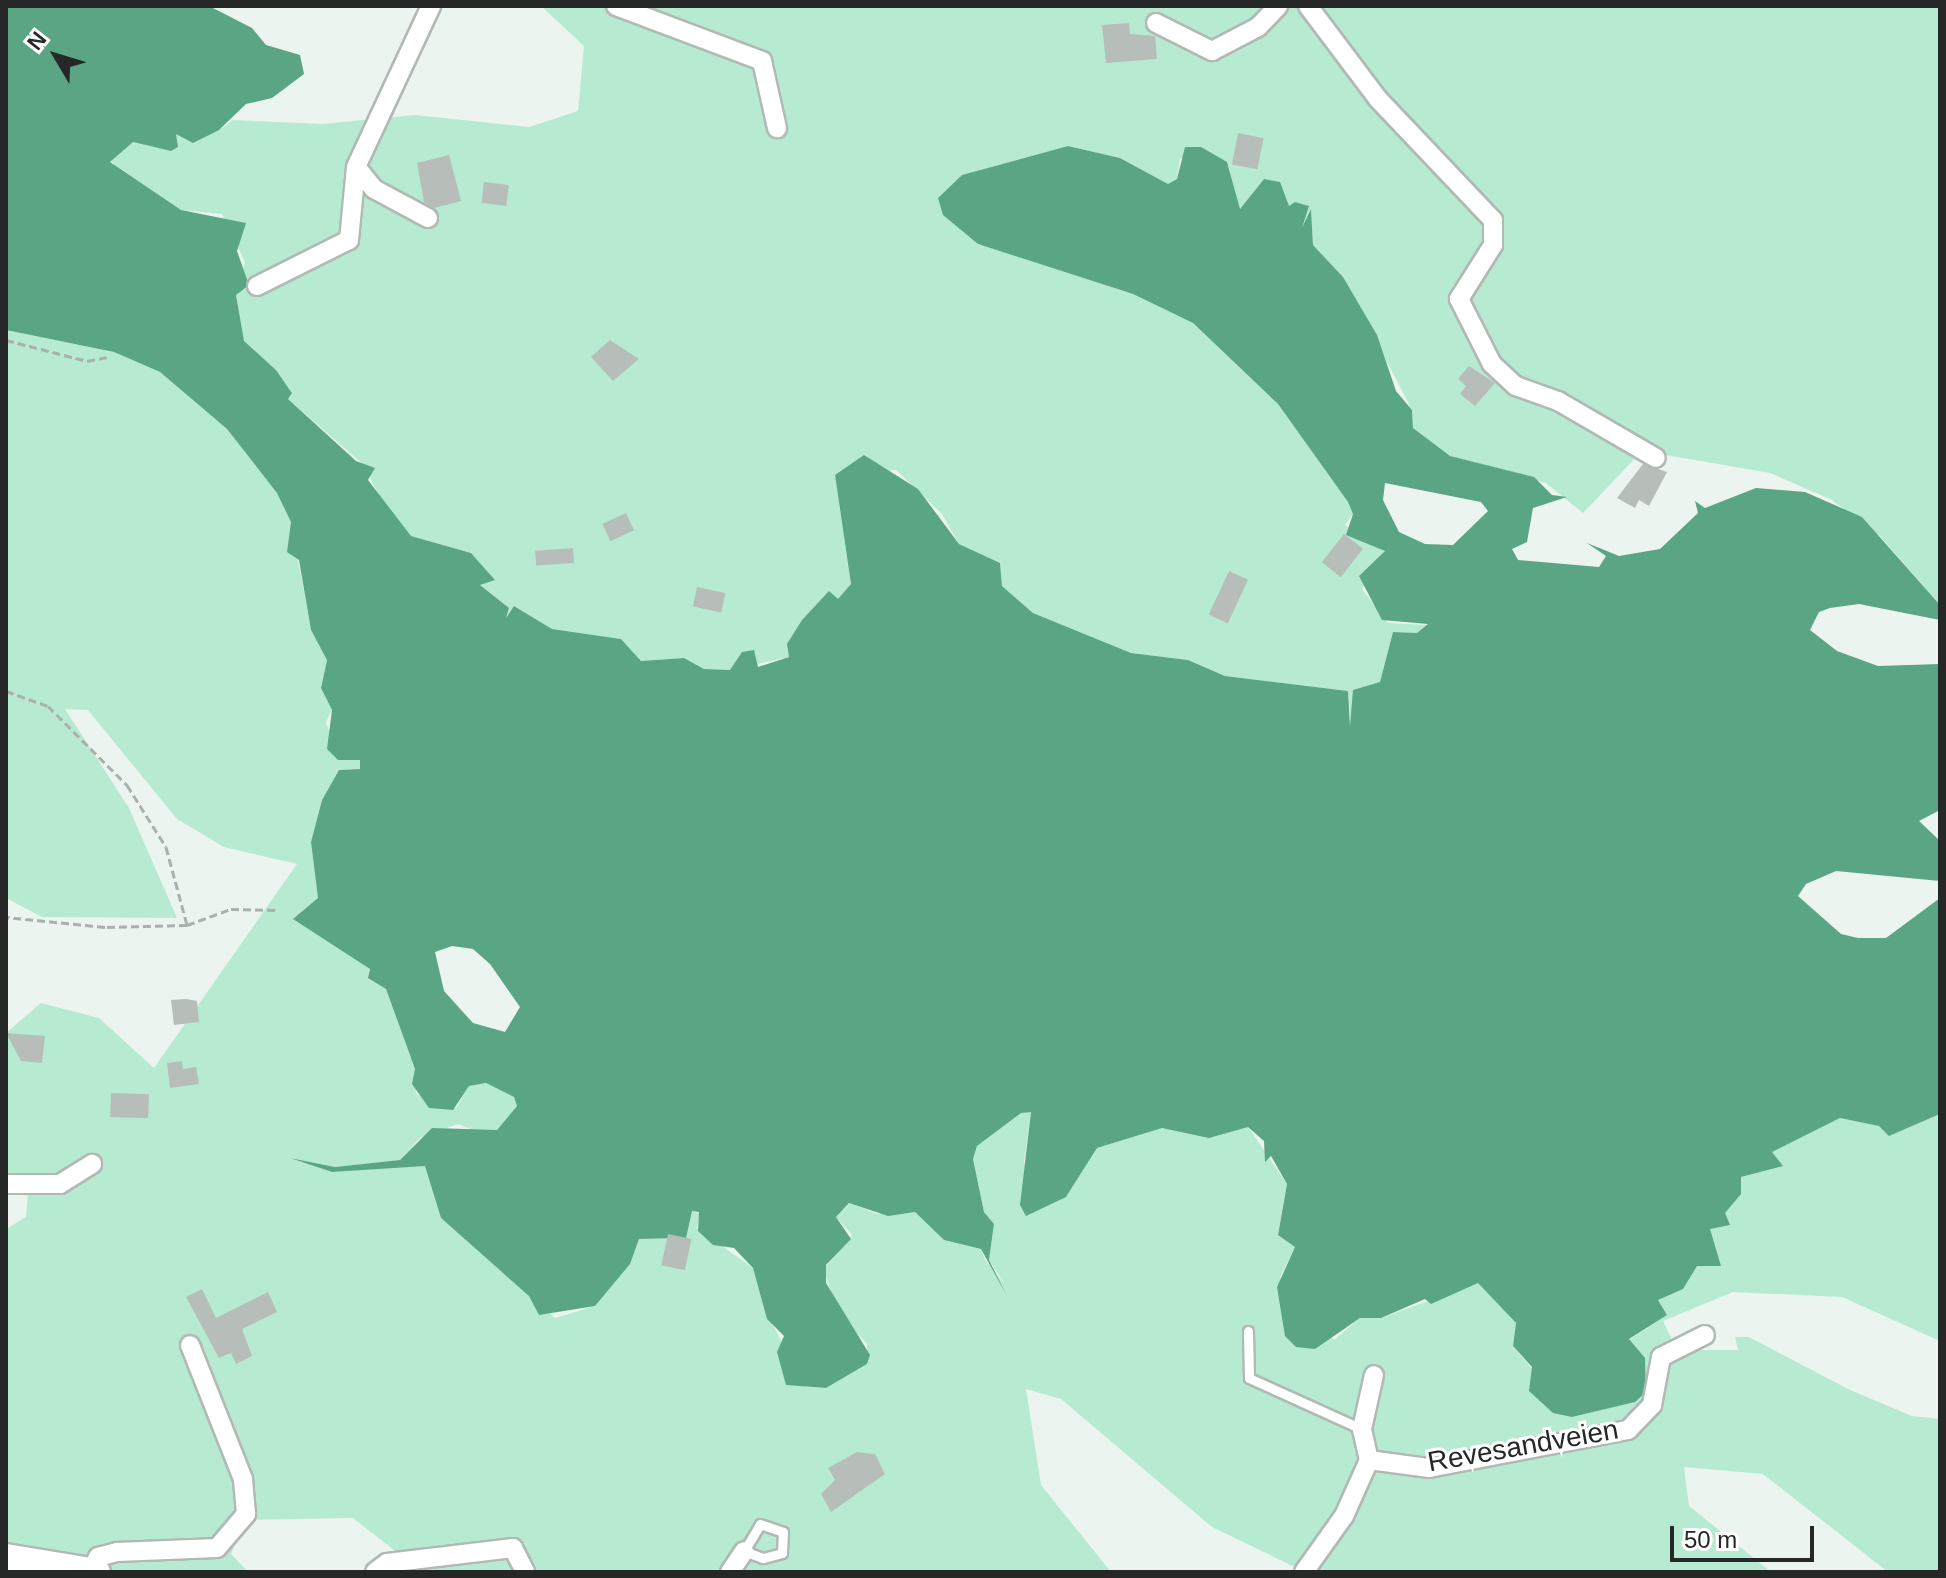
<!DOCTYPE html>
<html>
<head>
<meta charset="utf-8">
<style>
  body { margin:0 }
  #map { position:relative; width:1946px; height:1578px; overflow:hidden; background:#ecf4f0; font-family:Helvetica,sans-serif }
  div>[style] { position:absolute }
  .green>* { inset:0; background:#b7ebd1 }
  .water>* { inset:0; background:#5aa583 }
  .building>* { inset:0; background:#b7beba; transform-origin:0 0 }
  .path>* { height:3px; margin-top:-1.5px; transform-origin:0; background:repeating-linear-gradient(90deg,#a9b0ad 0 8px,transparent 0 12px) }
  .roads { filter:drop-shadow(2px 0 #b1b9b5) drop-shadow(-2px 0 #b1b9b5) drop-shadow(0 2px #b1b9b5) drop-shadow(0 -2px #b1b9b5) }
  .service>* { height:9px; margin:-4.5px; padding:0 4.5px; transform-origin:4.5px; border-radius:4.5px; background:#fff }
  .minor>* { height:18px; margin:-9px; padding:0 9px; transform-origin:9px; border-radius:9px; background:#fff }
  .secondary>* { height:26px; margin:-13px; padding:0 13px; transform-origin:13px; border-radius:13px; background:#fff }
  span { translate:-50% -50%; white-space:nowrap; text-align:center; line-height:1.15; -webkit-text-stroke:6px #fff; paint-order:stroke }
  .street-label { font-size:28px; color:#252827 }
  .frame { position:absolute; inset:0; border:8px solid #252827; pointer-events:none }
  .north { position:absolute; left:16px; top:16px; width:80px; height:80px; -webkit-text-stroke:6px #fff; paint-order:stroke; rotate:308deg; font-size:22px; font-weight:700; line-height:32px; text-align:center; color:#252827 }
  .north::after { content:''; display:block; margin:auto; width:28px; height:36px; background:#252827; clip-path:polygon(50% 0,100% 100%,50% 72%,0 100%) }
  .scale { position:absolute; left:1670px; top:1526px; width:144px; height:36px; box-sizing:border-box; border:4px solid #252827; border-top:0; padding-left:10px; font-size:24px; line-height:28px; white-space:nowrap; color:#252827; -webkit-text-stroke:6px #fff; paint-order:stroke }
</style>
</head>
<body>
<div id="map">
  <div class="green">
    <i style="clip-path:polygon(541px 6px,1940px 6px,1940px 605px,1880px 536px,1832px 500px,1770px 473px,1642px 451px,1583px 513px,1546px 483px,1450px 457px,1413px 428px,1412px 410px,1343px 277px,1313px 245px,1311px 208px,1308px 229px,1302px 228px,1304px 204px,1289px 206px,1264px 179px,1240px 209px,1234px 205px,1229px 166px,1180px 158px,1177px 179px,1168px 184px,1120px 158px,1068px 146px,962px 175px,938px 198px,979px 244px,1133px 294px,1193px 323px,1278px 404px,1348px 502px,1353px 514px,1345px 525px,1385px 551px,1362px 589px,1388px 623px,1429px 625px,1417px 633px,1393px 632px,1380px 682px,1368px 689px,1351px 726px,1348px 691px,1225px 676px,1188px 660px,1131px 653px,1033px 613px,1002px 586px,1000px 563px,959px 544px,942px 514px,896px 470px,835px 475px,851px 584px,838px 600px,829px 592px,802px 620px,789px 657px,730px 670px,704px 669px,684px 658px,641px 661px,621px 639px,552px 629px,514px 606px,506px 618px,509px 608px,480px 585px,495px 580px,471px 553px,411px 536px,386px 510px,364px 465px,288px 399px,292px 392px,276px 370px,243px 341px,236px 295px,245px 262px,222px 214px,181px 210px,120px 175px,110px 158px,133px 142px,157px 148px,176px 134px,219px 130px,233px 120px,322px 124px,415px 115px,529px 127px,578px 111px,584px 46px)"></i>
    <i style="clip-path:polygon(6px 330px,114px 352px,160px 372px,227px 429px,278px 494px,291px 522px,311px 630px,327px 659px,321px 688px,332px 710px,326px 722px,338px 760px,360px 760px,360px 769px,339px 770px,322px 800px,311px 842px,318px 898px,295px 918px,370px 969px,368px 978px,386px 989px,415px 1069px,416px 1094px,456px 1108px,469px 1086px,486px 1083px,514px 1097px,517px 1106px,497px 1130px,482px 1134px,458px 1124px,421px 1137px,400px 1160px,335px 1167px,290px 1158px,332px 1172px,426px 1165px,441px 1218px,555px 1318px,595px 1306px,639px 1239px,667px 1239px,692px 1211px,700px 1213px,697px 1228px,753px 1268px,766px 1312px,806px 1387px,826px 1388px,867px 1364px,867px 1344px,837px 1311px,824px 1269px,852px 1235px,836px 1217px,850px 1203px,877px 1214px,915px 1212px,944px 1240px,981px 1249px,985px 1260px,1005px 1284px,989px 1260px,994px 1224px,984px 1212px,973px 1159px,977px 1146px,1021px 1113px,1031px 1111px,1024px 1163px,1066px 1197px,1097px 1148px,1161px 1128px,1203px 1134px,1248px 1127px,1287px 1184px,1278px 1234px,1295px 1247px,1280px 1277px,1334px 1340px,1360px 1318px,1381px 1318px,1478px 1283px,1516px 1323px,1513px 1346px,1572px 1417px,1634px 1402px,1629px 1340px,1667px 1315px,1658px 1300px,1697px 1265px,1710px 1229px,1740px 1194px,1741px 1177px,1782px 1165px,1771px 1152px,1840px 1118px,1903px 1130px,1940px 1114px,1940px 1341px,1842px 1297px,1733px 1292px,1663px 1321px,1677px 1350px,1738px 1350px,1735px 1337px,1749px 1337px,1850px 1390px,1912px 1416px,1940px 1419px,1940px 1572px,1888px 1572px,1763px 1474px,1684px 1467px,1689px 1506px,1771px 1572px,1305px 1572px,1212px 1527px,1061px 1399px,1026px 1389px,1041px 1485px,1111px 1572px,407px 1572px,403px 1557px,353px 1518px,244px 1520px,231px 1554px,248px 1572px,6px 1572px,6px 1229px,26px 1217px,28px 1193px,6px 1175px,6px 1033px,41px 1003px,99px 1018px,154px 1068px,297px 864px,224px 847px,177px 819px,88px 710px,65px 709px,129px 808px,177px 918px,42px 917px,6px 898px)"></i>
  </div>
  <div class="water">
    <i style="clip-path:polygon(evenodd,6px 6px,209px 6px,252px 28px,266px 45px,300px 55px,304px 74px,272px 98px,246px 104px,219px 130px,193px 143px,176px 134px,178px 147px,171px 151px,133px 142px,110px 162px,181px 210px,246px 223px,237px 251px,249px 285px,236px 295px,244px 341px,276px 370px,292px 393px,288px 399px,356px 461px,375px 468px,368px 480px,411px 536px,471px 553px,495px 580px,480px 585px,509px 608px,506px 618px,514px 606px,552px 629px,621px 639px,641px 661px,684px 658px,704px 669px,730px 670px,742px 652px,754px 650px,758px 667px,789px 657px,787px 644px,802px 620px,829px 591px,838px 599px,851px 584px,835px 475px,864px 455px,918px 489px,959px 544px,1000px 563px,1002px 586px,1033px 613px,1131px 653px,1188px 660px,1225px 676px,1348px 691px,1350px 726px,1353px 690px,1380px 682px,1393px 632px,1417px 633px,1428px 624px,1382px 620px,1359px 576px,1385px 551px,1346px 535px,1353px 514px,1348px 502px,1278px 404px,1193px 323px,1133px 294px,978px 244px,943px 215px,938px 198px,962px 175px,1068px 146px,1120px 158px,1168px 184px,1177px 179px,1185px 147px,1201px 147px,1227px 162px,1240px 209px,1264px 179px,1280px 182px,1289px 206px,1295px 202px,1309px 206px,1302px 228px,1311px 209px,1313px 245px,1343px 277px,1377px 335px,1396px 391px,1412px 410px,1413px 428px,1450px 456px,1534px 477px,1552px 495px,1567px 497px,1533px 508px,1527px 542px,1512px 549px,1518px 560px,1599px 567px,1606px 556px,1587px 543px,1619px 556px,1660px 549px,1698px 513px,1695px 501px,1705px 508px,1756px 488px,1805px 492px,1862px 517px,1940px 605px,1940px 620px,1859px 604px,1830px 608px,1819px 612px,1810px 630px,1837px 651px,1878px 666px,1940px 664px,1940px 810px,1919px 821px,1940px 841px,1940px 881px,1836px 871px,1806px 884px,1798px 896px,1841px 934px,1858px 938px,1886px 938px,1940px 898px,1940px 1114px,1889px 1136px,1879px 1126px,1840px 1118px,1772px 1152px,1783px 1166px,1741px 1177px,1741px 1194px,1725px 1213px,1730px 1225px,1710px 1229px,1721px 1266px,1697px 1266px,1683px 1289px,1658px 1300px,1667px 1315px,1629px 1339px,1645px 1358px,1646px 1392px,1635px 1402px,1572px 1417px,1553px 1413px,1529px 1391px,1532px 1367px,1513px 1346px,1516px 1323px,1478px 1283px,1431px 1304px,1425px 1299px,1381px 1318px,1360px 1318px,1315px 1349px,1296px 1347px,1285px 1336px,1277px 1287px,1295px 1247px,1278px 1235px,1287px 1184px,1271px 1156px,1265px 1162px,1264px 1141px,1248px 1127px,1209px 1138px,1162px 1128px,1097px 1148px,1066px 1197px,1026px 1216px,1020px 1205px,1031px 1112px,1021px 1113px,977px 1146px,973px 1159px,984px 1212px,994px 1224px,989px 1260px,1007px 1296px,981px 1249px,944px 1240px,915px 1212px,888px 1216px,849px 1203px,836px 1217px,851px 1239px,826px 1265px,826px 1283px,870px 1355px,867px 1364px,826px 1388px,786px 1385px,777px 1352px,784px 1336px,767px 1319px,753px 1268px,734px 1248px,713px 1245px,698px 1231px,699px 1212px,692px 1211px,686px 1238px,639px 1239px,630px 1264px,595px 1306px,539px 1315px,529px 1296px,441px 1218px,425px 1166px,332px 1172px,290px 1158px,335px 1167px,400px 1160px,432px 1128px,497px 1130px,517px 1106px,514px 1097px,486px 1083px,469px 1086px,453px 1110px,429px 1108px,412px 1084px,415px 1069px,386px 989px,368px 978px,370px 969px,293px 919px,318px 898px,311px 842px,322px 800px,339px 770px,360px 769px,360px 760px,338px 760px,327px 749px,332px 710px,321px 688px,327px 660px,311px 630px,299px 560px,287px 552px,291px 522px,277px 493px,227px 429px,160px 372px,114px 352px,6px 330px,6px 6px,1385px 483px,1481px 502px,1488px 511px,1453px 545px,1425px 544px,1399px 532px,1383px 500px,1385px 483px,6px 6px,452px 946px,473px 949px,490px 964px,520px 1007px,505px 1032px,473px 1023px,444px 991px,435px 952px,452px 946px)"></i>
  </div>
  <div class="building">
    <i style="clip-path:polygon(1129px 23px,1130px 34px,1155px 36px,1157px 59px,1106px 63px,1102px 25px)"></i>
    <i style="left:1238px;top:133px;width:26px;height:32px;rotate:11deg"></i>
    <i style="clip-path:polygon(449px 155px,461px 201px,434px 208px,424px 202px,417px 163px)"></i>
    <i style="left:484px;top:182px;width:25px;height:21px;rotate:7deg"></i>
    <i style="clip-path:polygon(610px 340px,639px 359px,613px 381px,591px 357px)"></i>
    <i style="clip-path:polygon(1469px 366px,1495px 383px,1475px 406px,1460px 394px,1466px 386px,1458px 379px)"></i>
    <i style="clip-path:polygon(1643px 464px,1667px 472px,1649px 506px,1639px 500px,1635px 508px,1617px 498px)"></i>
    <i style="left:626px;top:513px;width:19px;height:26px;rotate:65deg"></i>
    <i style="left:1344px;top:534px;width:24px;height:36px;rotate:38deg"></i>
    <i style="left:573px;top:548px;width:15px;height:38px;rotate:86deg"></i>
    <i style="left:1229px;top:571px;width:21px;height:48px;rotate:25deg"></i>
    <i style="left:697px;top:587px;width:29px;height:20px;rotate:12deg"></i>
    <i style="clip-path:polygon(186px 999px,197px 1001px,199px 1022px,174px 1025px,171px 1000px)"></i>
    <i style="clip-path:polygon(6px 1033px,45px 1036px,42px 1063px,21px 1061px)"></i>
    <i style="clip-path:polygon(182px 1061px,183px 1069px,196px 1067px,199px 1084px,170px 1088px,167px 1063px)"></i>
    <i style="left:111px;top:1093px;width:38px;height:24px;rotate:2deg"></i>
    <i style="left:668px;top:1234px;width:24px;height:32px;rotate:12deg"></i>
    <i style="clip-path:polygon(202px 1289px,216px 1318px,268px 1292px,277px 1312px,242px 1329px,252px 1356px,236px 1364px,231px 1353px,219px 1358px,186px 1297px)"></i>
    <i style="clip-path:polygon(857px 1452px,875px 1454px,885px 1474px,831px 1512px,821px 1494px,835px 1480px,828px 1468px)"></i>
  </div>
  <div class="path">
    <i style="left:6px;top:340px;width:84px;rotate:14.5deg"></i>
    <i style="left:87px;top:361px;width:21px;rotate:-11deg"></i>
    <i style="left:6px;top:691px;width:45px;rotate:19.7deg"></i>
    <i style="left:48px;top:706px;width:112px;rotate:45deg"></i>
    <i style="left:127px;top:785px;width:73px;rotate:57.8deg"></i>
    <i style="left:166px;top:847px;width:81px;rotate:74.9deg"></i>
    <i style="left:187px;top:925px;width:82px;rotate:178.6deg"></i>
    <i style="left:105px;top:927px;width:100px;rotate:-174.2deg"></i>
    <i style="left:187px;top:925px;width:47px;rotate:-20deg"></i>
    <i style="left:231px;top:909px;width:48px;rotate:1.2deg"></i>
  </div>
  <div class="roads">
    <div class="service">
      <i style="left:1248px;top:1331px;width:47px;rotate:88.8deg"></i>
      <i style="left:1249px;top:1378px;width:124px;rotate:24.3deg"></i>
      <i style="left:760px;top:1524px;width:24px;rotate:19deg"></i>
      <i style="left:783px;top:1532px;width:21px;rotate:93deg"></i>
      <i style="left:782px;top:1553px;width:20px;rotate:165deg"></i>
      <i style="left:763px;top:1558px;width:20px;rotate:-160deg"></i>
      <i style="left:744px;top:1551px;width:31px;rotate:-59deg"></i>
    </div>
    <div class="minor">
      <i style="left:616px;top:6px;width:156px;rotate:20.6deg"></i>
      <i style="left:762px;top:61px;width:69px;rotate:77.4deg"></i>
      <i style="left:1308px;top:6px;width:116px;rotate:53deg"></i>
      <i style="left:1378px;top:99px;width:167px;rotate:46.5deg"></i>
      <i style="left:1493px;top:220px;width:25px;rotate:90deg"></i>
      <i style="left:1493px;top:245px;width:64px;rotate:122.2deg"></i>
      <i style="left:1459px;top:299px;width:73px;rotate:63.1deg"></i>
      <i style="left:1492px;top:364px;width:33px;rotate:43deg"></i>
      <i style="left:1516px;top:386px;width:45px;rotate:19.7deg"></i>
      <i style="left:1558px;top:401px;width:113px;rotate:30.2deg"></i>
      <i style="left:1156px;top:23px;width:63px;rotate:26.6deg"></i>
      <i style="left:1212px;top:51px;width:52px;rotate:-27.6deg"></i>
      <i style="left:1258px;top:27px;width:29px;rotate:-46deg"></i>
      <i style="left:428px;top:218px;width:61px;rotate:-151.8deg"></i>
      <i style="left:374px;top:189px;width:28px;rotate:-129deg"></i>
      <i style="left:356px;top:167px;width:178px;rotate:-65deg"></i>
      <i style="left:257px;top:286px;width:103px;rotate:-26.6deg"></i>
      <i style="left:349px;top:240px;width:73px;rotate:-84.5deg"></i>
      <i style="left:6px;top:1184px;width:54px"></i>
      <i style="left:60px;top:1184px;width:38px;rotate:-32deg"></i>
      <i style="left:1369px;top:1460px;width:61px;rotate:7.6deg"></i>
      <i style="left:1429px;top:1468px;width:203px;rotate:-10.8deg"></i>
      <i style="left:1628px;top:1430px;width:35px;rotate:-46deg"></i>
      <i style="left:1652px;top:1405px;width:49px;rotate:-79.4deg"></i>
      <i style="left:1661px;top:1357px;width:49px;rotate:-26.6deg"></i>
      <i style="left:1369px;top:1460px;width:32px;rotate:-103deg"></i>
      <i style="left:1362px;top:1429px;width:55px;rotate:-77.5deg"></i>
      <i style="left:92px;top:1569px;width:13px;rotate:-63deg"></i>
      <i style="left:98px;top:1557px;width:20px;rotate:-15deg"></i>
      <i style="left:117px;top:1552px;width:100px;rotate:-2.3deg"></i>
      <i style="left:217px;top:1548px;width:45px;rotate:-49.5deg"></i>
      <i style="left:246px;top:1514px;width:35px;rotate:-95deg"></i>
      <i style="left:243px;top:1479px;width:144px;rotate:-111.6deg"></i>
      <i style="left:375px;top:1572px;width:15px;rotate:-37deg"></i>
      <i style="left:387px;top:1563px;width:127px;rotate:-6.8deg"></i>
      <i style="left:513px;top:1548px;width:27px;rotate:63deg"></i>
      <i style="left:730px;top:1572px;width:25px;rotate:-56deg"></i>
      <i style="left:1304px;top:1572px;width:69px;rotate:-54.5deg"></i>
      <i style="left:1344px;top:1516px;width:61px;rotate:-65.9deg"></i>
    </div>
    <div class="secondary">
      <i style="left:6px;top:1557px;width:92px;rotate:9.4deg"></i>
    </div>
  </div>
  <div class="street-label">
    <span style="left:1523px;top:1446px;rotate:-10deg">Revesandveien</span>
  </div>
  <div class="frame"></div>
  <div class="north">N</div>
  <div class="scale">50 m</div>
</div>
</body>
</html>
